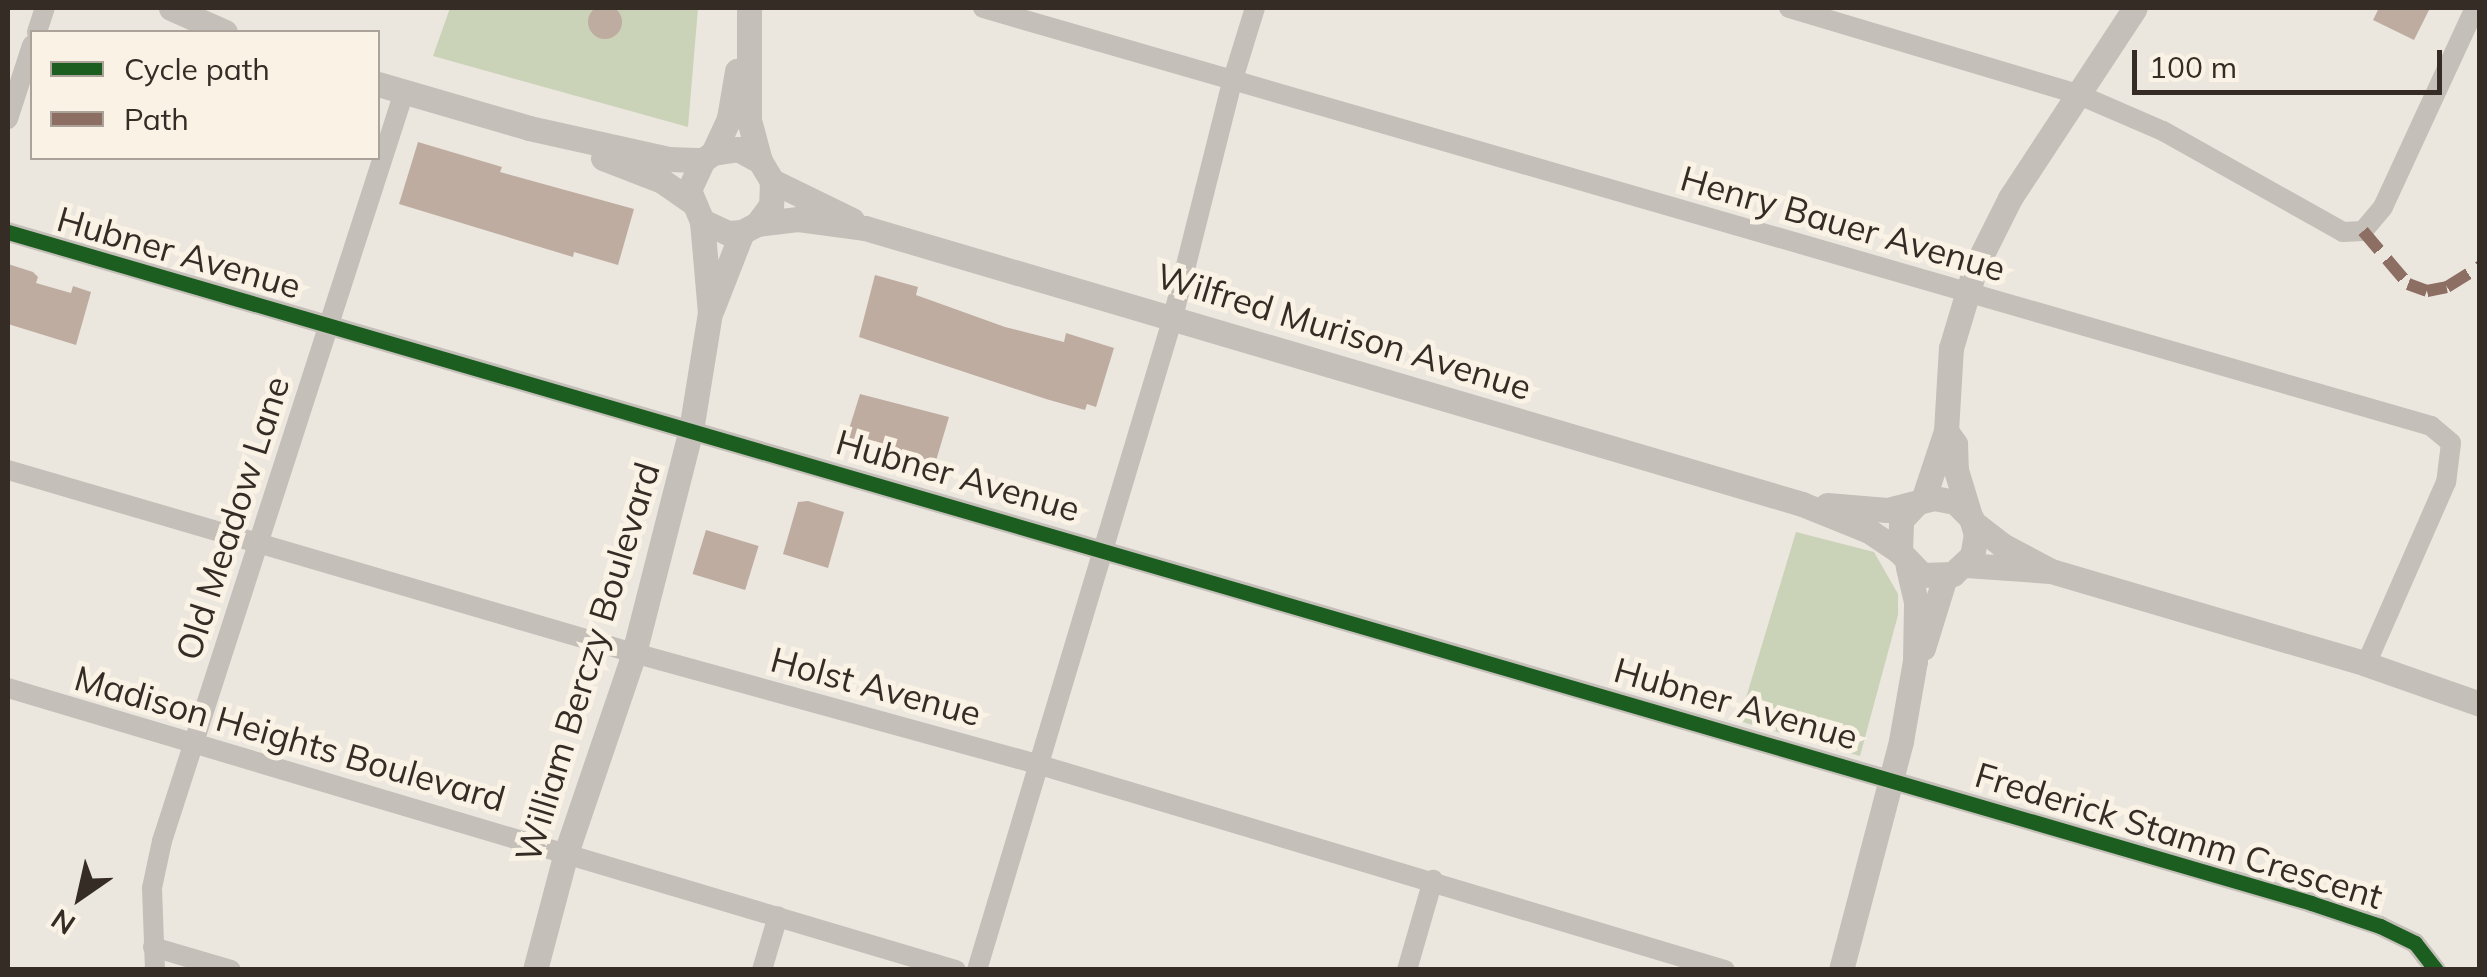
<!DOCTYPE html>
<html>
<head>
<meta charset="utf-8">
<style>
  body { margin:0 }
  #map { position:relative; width:2487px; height:977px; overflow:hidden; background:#ebe7df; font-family:Mulish,sans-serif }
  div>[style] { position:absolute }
  .green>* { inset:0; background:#cad2b8 }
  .building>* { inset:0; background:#bfaca0; transform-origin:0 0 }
  .round { border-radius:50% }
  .minor>* { height:20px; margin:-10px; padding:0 10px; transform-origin:10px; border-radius:10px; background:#c4bfb8 }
  .tertiary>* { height:25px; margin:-12.5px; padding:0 12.5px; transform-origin:12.5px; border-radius:12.5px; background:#c4bfb8 }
  .quiet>* { height:12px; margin-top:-6px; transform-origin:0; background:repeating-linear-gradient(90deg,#8d6e63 0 25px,transparent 0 37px) }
  .cycleway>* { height:15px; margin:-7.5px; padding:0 7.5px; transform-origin:7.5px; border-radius:7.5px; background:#1b5e20 }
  span { translate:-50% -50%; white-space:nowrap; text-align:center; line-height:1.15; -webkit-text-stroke:10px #f9f2e5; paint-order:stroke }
  .street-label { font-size:35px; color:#352c26 }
  .frame { position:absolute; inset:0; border:10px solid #352c26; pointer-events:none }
  .legend { position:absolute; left:30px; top:30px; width:350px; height:130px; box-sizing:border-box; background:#f9f2e5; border:2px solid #aba399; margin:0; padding:12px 18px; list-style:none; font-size:30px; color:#352c26 }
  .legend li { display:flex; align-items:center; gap:20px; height:50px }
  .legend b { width:50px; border:2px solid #aba399 }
  .north { position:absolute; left:30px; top:847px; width:100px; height:100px; -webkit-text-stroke:8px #f9f2e5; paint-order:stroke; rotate:214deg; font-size:28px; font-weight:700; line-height:40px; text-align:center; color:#352c26 }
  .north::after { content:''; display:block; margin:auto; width:35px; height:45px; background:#352c26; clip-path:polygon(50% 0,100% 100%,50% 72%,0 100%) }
  .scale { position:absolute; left:2132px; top:50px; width:310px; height:45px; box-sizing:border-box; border:5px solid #352c26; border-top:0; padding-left:12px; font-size:30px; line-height:35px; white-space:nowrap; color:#352c26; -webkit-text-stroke:8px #f9f2e5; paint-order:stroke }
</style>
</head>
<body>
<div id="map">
  <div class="green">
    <i style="clip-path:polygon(450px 8px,698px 8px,688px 127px,433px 56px)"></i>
    <i style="clip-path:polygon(1796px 532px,1874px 552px,1898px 594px,1898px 615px,1860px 756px,1739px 721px)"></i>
  </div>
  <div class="building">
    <i class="round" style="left:588px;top:5px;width:34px;height:34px"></i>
    <i style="clip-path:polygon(2379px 8px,2430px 8px,2414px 40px,2373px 20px)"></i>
    <i style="clip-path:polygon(418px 142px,502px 167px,500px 172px,634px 209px,618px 265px,574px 252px,573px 257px,399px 204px)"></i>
    <i style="clip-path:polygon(8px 264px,33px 272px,38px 277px,36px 283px,71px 293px,73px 286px,91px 292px,76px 345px,8px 324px)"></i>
    <i style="clip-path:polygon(875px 275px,918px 287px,916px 295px,1005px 327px,1064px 342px,1066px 333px,1114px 348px,1096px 407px,1087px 404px,1085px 410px,1046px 399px,859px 337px)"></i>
    <i style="clip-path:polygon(860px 394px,949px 417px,935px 464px,865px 441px,863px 447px,845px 442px)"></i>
    <i style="clip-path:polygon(808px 501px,844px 512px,828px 568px,783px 554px,798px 502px)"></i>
    <i style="left:706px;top:530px;width:55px;height:46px;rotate:17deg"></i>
  </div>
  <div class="minor">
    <i style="left:983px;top:8px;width:1507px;rotate:16.1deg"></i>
    <i style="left:2431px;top:426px;width:26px;rotate:40deg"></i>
    <i style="left:2451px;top:443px;width:39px;rotate:97deg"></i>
    <i style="left:2446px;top:482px;width:199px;rotate:113.7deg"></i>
    <i style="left:1789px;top:8px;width:298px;rotate:16.6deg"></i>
    <i style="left:2075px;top:93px;width:96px;rotate:23.4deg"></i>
    <i style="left:2163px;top:131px;width:206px;rotate:29.3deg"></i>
    <i style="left:2343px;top:232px;width:20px;rotate:-3deg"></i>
    <i style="left:2363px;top:231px;width:31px;rotate:-50deg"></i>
    <i style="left:2383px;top:207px;width:219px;rotate:-65.2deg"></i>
    <i style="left:37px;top:32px;width:25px;rotate:-72deg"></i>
    <i style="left:8px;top:119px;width:78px;rotate:-72deg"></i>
    <i style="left:8px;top:232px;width:2399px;rotate:16.24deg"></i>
    <i style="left:2311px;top:903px;width:73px;rotate:18.4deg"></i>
    <i style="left:2380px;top:926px;width:39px;rotate:26deg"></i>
    <i style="left:2415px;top:943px;width:34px;rotate:52deg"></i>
    <i style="left:8px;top:470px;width:652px;rotate:16.3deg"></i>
    <i style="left:634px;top:653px;width:421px;rotate:15.4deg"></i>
    <i style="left:1040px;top:765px;width:715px;rotate:16.66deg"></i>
    <i style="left:8px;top:688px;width:989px;rotate:16.57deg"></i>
    <i style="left:153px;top:947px;width:81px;rotate:16.4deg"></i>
    <i style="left:155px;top:970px;width:82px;rotate:-92.1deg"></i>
    <i style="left:152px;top:888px;width:48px;rotate:-78deg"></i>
    <i style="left:162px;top:841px;width:787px;rotate:-72.09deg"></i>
    <i style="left:762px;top:970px;width:56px;rotate:-73.5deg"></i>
    <i style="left:977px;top:970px;width:682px;rotate:-73.29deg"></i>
    <i style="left:1173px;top:317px;width:245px;rotate:-75.9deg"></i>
    <i style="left:1233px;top:79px;width:74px;rotate:-72.8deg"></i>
    <i style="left:1407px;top:970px;width:94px;rotate:-73.9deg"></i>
  </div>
  <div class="tertiary">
    <i style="left:171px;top:8px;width:59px;rotate:24deg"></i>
    <i style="left:749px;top:8px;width:112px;rotate:90deg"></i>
    <i style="left:749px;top:120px;width:42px;rotate:75deg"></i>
    <i style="left:760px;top:161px;width:23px;rotate:59deg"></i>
    <i style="left:772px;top:181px;width:24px;rotate:92deg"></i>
    <i style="left:771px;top:205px;width:24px;rotate:126deg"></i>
    <i style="left:757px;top:224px;width:17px;rotate:152deg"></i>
    <i style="left:742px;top:232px;width:14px;rotate:176deg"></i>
    <i style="left:728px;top:233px;width:29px;rotate:-155deg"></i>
    <i style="left:702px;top:221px;width:34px;rotate:-113deg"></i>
    <i style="left:689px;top:190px;width:33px;rotate:-65deg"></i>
    <i style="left:703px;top:160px;width:12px;rotate:-35deg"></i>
    <i style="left:713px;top:153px;width:25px;rotate:-9deg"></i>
    <i style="left:738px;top:149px;width:25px;rotate:29deg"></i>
    <i style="left:378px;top:84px;width:157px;rotate:16.2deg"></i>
    <i style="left:529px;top:128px;width:143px;rotate:12.5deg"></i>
    <i style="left:669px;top:159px;width:34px;rotate:2deg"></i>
    <i style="left:713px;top:153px;width:38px;rotate:-65deg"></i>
    <i style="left:729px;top:118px;width:48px;rotate:-80.3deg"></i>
    <i style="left:603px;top:158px;width:63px;rotate:21.3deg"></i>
    <i style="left:662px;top:181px;width:35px;rotate:35deg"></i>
    <i style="left:772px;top:181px;width:89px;rotate:26deg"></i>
    <i style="left:757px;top:224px;width:41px;rotate:-7deg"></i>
    <i style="left:798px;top:219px;width:68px;rotate:7.7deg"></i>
    <i style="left:865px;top:228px;width:977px;rotate:16.41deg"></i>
    <i style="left:1802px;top:504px;width:72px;rotate:21.9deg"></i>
    <i style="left:1869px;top:531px;width:37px;rotate:34deg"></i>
    <i style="left:712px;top:309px;width:83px;rotate:-68.7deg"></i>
    <i style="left:1946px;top:431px;width:16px;rotate:55deg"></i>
    <i style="left:1955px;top:444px;width:26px;rotate:88deg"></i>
    <i style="left:1956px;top:470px;width:48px;rotate:73.1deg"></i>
    <i style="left:1923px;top:500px;width:73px;rotate:-71.6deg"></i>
    <i style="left:1946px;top:431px;width:83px;rotate:-86.6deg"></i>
    <i style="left:1951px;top:348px;width:84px;rotate:-73.3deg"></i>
    <i style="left:1975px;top:268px;width:78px;rotate:-63.4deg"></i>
    <i style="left:2010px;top:198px;width:227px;rotate:-56.7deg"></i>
    <i style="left:1827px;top:505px;width:60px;rotate:4.8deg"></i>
    <i style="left:1887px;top:510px;width:49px;rotate:-14.3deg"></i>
    <i style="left:1934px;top:498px;width:21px;rotate:11deg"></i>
    <i style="left:1955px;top:502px;width:23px;rotate:45deg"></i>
    <i style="left:1971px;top:518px;width:17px;rotate:73deg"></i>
    <i style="left:1976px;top:534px;width:22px;rotate:100deg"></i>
    <i style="left:1972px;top:556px;width:26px;rotate:137deg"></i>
    <i style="left:1953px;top:574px;width:31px;rotate:178deg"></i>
    <i style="left:1922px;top:575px;width:32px;rotate:-134deg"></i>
    <i style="left:1900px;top:552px;width:32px;rotate:-88deg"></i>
    <i style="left:1901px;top:520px;width:22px;rotate:-47deg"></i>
    <i style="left:1974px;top:523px;width:36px;rotate:38deg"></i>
    <i style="left:2002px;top:545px;width:55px;rotate:28deg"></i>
    <i style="left:2051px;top:571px;width:328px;rotate:16.4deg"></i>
    <i style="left:2366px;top:664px;width:121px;rotate:19.3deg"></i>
    <i style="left:1966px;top:565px;width:84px;rotate:4.1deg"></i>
    <i style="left:1923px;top:648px;width:74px;rotate:-72.8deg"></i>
    <i style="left:535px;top:970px;width:121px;rotate:-75.2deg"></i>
    <i style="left:566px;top:853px;width:211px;rotate:-71.2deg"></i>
    <i style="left:634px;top:653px;width:230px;rotate:-75.7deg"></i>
    <i style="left:691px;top:430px;width:119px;rotate:-80.8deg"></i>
    <i style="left:710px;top:313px;width:92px;rotate:-95deg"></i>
    <i style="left:1841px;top:970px;width:237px;rotate:-75.3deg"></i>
    <i style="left:1901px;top:741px;width:81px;rotate:-80.1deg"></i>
    <i style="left:1915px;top:661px;width:59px;rotate:-89deg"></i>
    <i style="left:1916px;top:602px;width:37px;rotate:-103deg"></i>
  </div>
  <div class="quiet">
    <i style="left:2363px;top:231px;width:70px;rotate:49.7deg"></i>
    <i style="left:2408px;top:284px;width:20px;rotate:20deg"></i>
    <i style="left:2427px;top:291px;width:20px;rotate:-11deg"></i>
    <i style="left:2447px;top:287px;width:39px;rotate:-32deg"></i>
  </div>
  <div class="cycleway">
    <i style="left:8px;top:232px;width:2399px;rotate:16.24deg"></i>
    <i style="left:2311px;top:903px;width:73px;rotate:18.4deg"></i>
    <i style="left:2380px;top:926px;width:39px;rotate:26deg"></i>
    <i style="left:2415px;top:943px;width:34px;rotate:52deg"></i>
  </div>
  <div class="street-label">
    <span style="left:1843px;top:223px;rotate:16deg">Henry Bauer Avenue</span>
    <span style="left:179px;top:252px;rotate:16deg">Hubner Avenue</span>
    <span style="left:1344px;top:331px;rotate:17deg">Wilfred Murison Avenue</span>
    <span style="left:958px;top:475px;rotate:16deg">Hubner Avenue</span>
    <span style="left:232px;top:518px;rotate:-72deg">Old Meadow Lane</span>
    <span style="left:587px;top:662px;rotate:-73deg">William Berczy Boulevard</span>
    <span style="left:876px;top:686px;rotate:15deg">Holst Avenue</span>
    <span style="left:1736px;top:703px;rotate:16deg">Hubner Avenue</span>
    <span style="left:290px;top:738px;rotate:16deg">Madison Heights Boulevard</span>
    <span style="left:2179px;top:835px;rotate:17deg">Frederick Stamm Crescent</span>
  </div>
  <div class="frame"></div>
  <ul class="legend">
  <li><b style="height:12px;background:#1b5e20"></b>Cycle path</li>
  <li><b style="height:12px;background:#8d6e63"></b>Path</li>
  </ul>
  <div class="north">N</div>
  <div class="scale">100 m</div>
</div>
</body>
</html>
